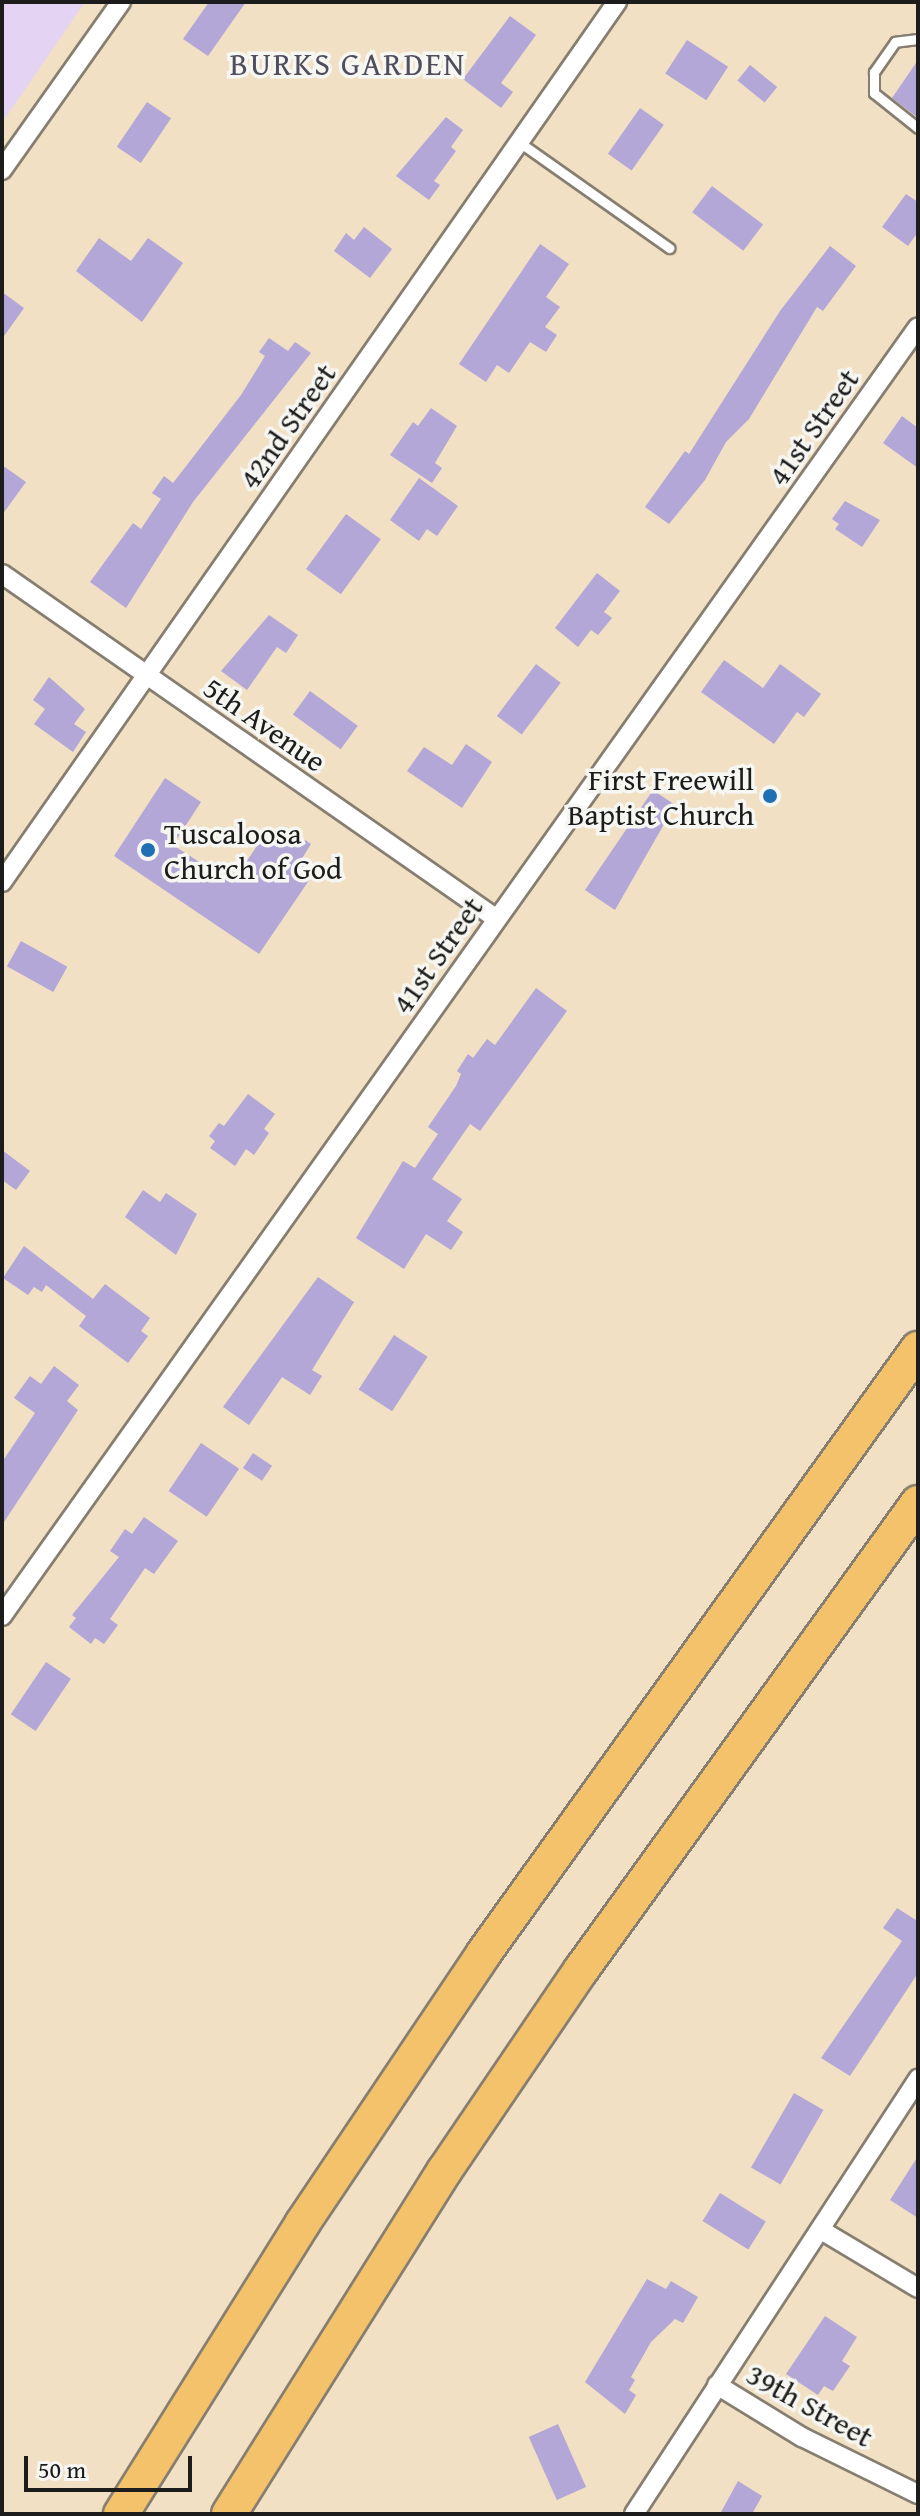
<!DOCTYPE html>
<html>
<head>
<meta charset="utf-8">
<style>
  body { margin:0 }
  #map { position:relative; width:920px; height:2516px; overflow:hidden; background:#f1e0c3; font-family:"Gentium Book Plus",serif }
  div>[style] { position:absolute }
  .built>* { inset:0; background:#e4d3f2 }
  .building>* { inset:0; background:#b2a7d6; transform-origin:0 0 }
  .roads { filter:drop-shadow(2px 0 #867e70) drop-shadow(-2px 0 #867e70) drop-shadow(0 2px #867e70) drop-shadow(0 -2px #867e70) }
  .lane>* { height:9px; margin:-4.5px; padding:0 4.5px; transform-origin:4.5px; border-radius:4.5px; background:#fff }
  .street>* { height:18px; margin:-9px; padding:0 9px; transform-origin:9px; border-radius:9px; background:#fff }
  .highway>* { height:34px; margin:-17px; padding:0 17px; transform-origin:17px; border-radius:17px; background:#f3c26a }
  .dots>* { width:22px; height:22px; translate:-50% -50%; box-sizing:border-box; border:4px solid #f6f6f2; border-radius:50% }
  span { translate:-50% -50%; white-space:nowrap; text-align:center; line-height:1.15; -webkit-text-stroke:7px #f6f6f2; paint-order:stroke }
  .street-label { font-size:30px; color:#1c1c1c }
  .poi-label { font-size:30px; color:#1c1c1c }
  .right { translate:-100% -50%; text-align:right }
  .left { translate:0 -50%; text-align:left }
  .neighbourhood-label { font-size:32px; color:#504d5d; letter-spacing:2px }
  .frame { position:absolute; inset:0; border:4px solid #1c1c1c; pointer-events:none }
  .scale { position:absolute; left:24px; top:2456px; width:168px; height:36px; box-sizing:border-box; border:4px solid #1c1c1c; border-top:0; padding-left:10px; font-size:24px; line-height:28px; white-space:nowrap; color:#1c1c1c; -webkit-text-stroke:6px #f6f6f2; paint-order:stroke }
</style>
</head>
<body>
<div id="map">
  <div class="built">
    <i style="clip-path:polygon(2px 2px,85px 2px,2px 123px)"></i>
  </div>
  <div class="building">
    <i style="clip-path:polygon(209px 2px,246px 2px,208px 56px,183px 39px)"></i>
    <i style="clip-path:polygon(510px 16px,536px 35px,501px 83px,513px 92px,501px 108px,463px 79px)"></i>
    <i style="left:687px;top:40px;width:49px;height:40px;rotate:33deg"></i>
    <i style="clip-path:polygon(918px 60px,918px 118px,892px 98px)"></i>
    <i style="left:750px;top:65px;width:35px;height:20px;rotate:39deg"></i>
    <i style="left:147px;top:102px;width:29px;height:54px;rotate:34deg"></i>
    <i style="left:640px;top:108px;width:29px;height:56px;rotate:35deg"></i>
    <i style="clip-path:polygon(446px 117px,463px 130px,451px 147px,456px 151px,434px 181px,440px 185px,429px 200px,396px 176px)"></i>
    <i style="left:712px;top:186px;width:64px;height:33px;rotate:37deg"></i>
    <i style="clip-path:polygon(906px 194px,918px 202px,918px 232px,908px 246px,882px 227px)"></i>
    <i style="clip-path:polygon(364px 227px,392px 249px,370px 278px,334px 251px,346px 233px,354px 240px)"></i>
    <i style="clip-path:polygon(99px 238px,131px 261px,148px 238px,183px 263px,142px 322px,76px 271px)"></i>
    <i style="clip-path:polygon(540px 244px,569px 264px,546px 297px,560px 307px,545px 327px,557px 335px,546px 352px,530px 342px,509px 373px,497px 365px,486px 382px,459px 364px)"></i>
    <i style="clip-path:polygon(830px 246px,856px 266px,823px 311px,817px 307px,749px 419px,726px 442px,705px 480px,669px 524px,645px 507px,685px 451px,689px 454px,780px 311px)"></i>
    <i style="clip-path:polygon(2px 292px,24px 308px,2px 339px)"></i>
    <i style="clip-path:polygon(269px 338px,288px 351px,295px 342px,311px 353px,193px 502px,126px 608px,90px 582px,133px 523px,141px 529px,161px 499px,152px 493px,164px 476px,173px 483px,241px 395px,265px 356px,259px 352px)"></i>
    <i style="clip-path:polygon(431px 408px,457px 426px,435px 463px,442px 468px,432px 483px,390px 455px,413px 422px,418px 426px)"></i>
    <i style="clip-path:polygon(902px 416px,918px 428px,918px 468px,883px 443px)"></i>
    <i style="clip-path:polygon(2px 465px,26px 482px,2px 515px)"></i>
    <i style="clip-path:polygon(419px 478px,458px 506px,437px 536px,427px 529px,419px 541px,390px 520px)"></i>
    <i style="clip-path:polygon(845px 501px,880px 520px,862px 547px,835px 529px,839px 524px,832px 519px)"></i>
    <i style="left:346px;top:514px;width:43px;height:68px;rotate:36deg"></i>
    <i style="clip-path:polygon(597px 573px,620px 591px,604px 612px,612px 618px,598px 635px,591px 630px,578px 647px,555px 628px)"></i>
    <i style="clip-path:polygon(269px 615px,298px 635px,286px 653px,277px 647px,247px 690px,221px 671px)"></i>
    <i style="clip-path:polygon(724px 660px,763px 688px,780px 664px,821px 694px,804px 717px,797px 712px,774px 744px,701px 692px)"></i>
    <i style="left:536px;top:664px;width:31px;height:65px;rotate:37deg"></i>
    <i style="clip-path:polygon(49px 677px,85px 709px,74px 724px,86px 732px,73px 752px,34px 724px,45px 709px,33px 700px)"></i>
    <i style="left:310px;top:691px;width:59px;height:29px;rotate:36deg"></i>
    <i style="clip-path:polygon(466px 744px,492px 762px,462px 808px,407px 771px,424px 747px,452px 765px)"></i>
    <i style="clip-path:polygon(165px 778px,201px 802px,173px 845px,232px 883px,263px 837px,278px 846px,289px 829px,311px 844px,301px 860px,316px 870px,259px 954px,114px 856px)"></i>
    <i style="clip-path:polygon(653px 790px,675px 805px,615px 910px,585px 890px)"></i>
    <i style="left:21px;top:941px;width:53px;height:29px;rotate:29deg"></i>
    <i style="clip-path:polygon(536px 988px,567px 1011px,480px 1131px,470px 1124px,432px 1179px,462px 1199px,447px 1221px,463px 1232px,451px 1250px,426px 1234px,404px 1269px,356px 1238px,403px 1161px,415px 1168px,438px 1134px,428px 1127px,456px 1086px,461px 1074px,457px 1071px,468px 1054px,473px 1058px,487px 1039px,495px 1045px)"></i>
    <i style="clip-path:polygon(248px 1094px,275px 1114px,264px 1129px,269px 1133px,254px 1155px,246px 1149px,235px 1166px,210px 1148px,215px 1141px,209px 1136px,219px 1123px,224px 1126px)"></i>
    <i style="clip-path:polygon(2px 1150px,30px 1171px,16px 1190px,2px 1180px)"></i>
    <i style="clip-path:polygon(143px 1190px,160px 1202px,166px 1193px,197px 1214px,176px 1255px,125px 1217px)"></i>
    <i style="clip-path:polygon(24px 1246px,93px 1299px,105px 1284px,150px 1318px,141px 1331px,148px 1336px,128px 1363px,79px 1326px,86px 1316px,46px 1285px,42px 1292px,34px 1287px,28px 1295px,3px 1278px)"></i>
    <i style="clip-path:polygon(318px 1277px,354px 1302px,312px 1370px,322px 1376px,310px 1395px,282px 1377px,249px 1425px,223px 1407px)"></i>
    <i style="left:394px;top:1335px;width:40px;height:65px;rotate:33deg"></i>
    <i style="clip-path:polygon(54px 1366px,79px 1385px,67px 1401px,78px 1410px,2px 1525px,2px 1462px,35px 1413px,14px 1398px,30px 1376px,41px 1384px)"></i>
    <i style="left:201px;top:1443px;width:46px;height:58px;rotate:34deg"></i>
    <i style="left:253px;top:1453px;width:23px;height:18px;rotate:34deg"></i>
    <i style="clip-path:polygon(144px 1517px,178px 1541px,154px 1574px,145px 1568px,110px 1619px,118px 1625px,104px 1644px,95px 1638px,91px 1644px,69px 1627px,76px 1618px,72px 1615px,119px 1557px,110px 1551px,125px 1529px,132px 1534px)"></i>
    <i style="left:46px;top:1662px;width:30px;height:63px;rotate:34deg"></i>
    <i style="clip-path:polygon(897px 1908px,916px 1920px,918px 1917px,918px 1973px,850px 2076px,821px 2058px,902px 1941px,883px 1928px)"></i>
    <i style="left:794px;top:2093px;width:34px;height:86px;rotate:30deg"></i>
    <i style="clip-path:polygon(918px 2156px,918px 2218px,890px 2200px)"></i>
    <i style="left:720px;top:2193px;width:54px;height:33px;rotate:32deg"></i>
    <i style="clip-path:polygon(647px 2279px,666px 2289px,671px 2281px,698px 2297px,683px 2323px,675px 2319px,651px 2342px,631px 2377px,635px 2380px,629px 2390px,636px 2395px,625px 2414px,585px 2382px)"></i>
    <i style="clip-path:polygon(825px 2316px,857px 2337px,842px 2361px,850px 2366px,833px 2391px,824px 2386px,818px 2395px,786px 2374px)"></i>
    <i style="left:558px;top:2424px;width:69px;height:32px;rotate:66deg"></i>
    <i style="clip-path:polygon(738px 2481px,762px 2496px,752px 2514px,720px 2514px)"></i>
  </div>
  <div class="roads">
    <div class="lane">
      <i style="left:918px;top:39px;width:23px;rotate:173deg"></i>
      <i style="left:895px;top:42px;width:37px;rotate:125deg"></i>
      <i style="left:874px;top:72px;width:21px;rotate:90deg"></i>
      <i style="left:874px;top:93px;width:56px;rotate:38.5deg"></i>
      <i style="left:519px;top:142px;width:184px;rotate:35.2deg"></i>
    </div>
    <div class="street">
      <i style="left:2px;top:170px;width:206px;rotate:-54.7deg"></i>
      <i style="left:2px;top:574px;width:603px;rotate:34.88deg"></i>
      <i style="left:2px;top:882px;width:1074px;rotate:-55.05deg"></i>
      <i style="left:2px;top:1616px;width:1581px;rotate:-54.6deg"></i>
      <i style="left:821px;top:2230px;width:113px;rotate:30.9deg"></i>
      <i style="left:717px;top:2385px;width:100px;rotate:31.5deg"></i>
      <i style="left:802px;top:2437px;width:129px;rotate:26.2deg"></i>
      <i style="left:634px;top:2514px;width:520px;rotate:-56.86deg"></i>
    </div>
    <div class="highway">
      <i style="left:121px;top:2514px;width:342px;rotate:-58deg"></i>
      <i style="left:302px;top:2224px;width:326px;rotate:-56.1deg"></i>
      <i style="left:484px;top:1953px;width:744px;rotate:-54.3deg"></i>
      <i style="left:229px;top:2514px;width:406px;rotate:-57.9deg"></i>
      <i style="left:445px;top:2170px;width:242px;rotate:-55.8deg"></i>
      <i style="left:581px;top:1970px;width:576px;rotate:-54.18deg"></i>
    </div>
  </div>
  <div class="dots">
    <i style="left:770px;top:796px;background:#1f6fb2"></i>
    <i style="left:148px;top:850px;background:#1f6fb2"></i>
  </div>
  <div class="street-label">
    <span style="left:287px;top:426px;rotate:-55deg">42nd Street</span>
    <span style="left:813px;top:427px;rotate:-55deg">41st Street</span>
    <span style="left:265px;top:724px;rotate:35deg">5th Avenue</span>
    <span style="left:437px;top:955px;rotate:-55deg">41st Street</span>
    <span style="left:810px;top:2405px;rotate:29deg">39th Street</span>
  </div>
  <div class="poi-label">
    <span class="right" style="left:754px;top:796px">First Freewill<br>Baptist Church</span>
    <span class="left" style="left:164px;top:850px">Tuscaloosa<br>Church of God</span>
  </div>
  <div class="neighbourhood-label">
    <span style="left:348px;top:64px">BURKS GARDEN</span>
  </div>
  <div class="frame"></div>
  <div class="scale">50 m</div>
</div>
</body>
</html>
